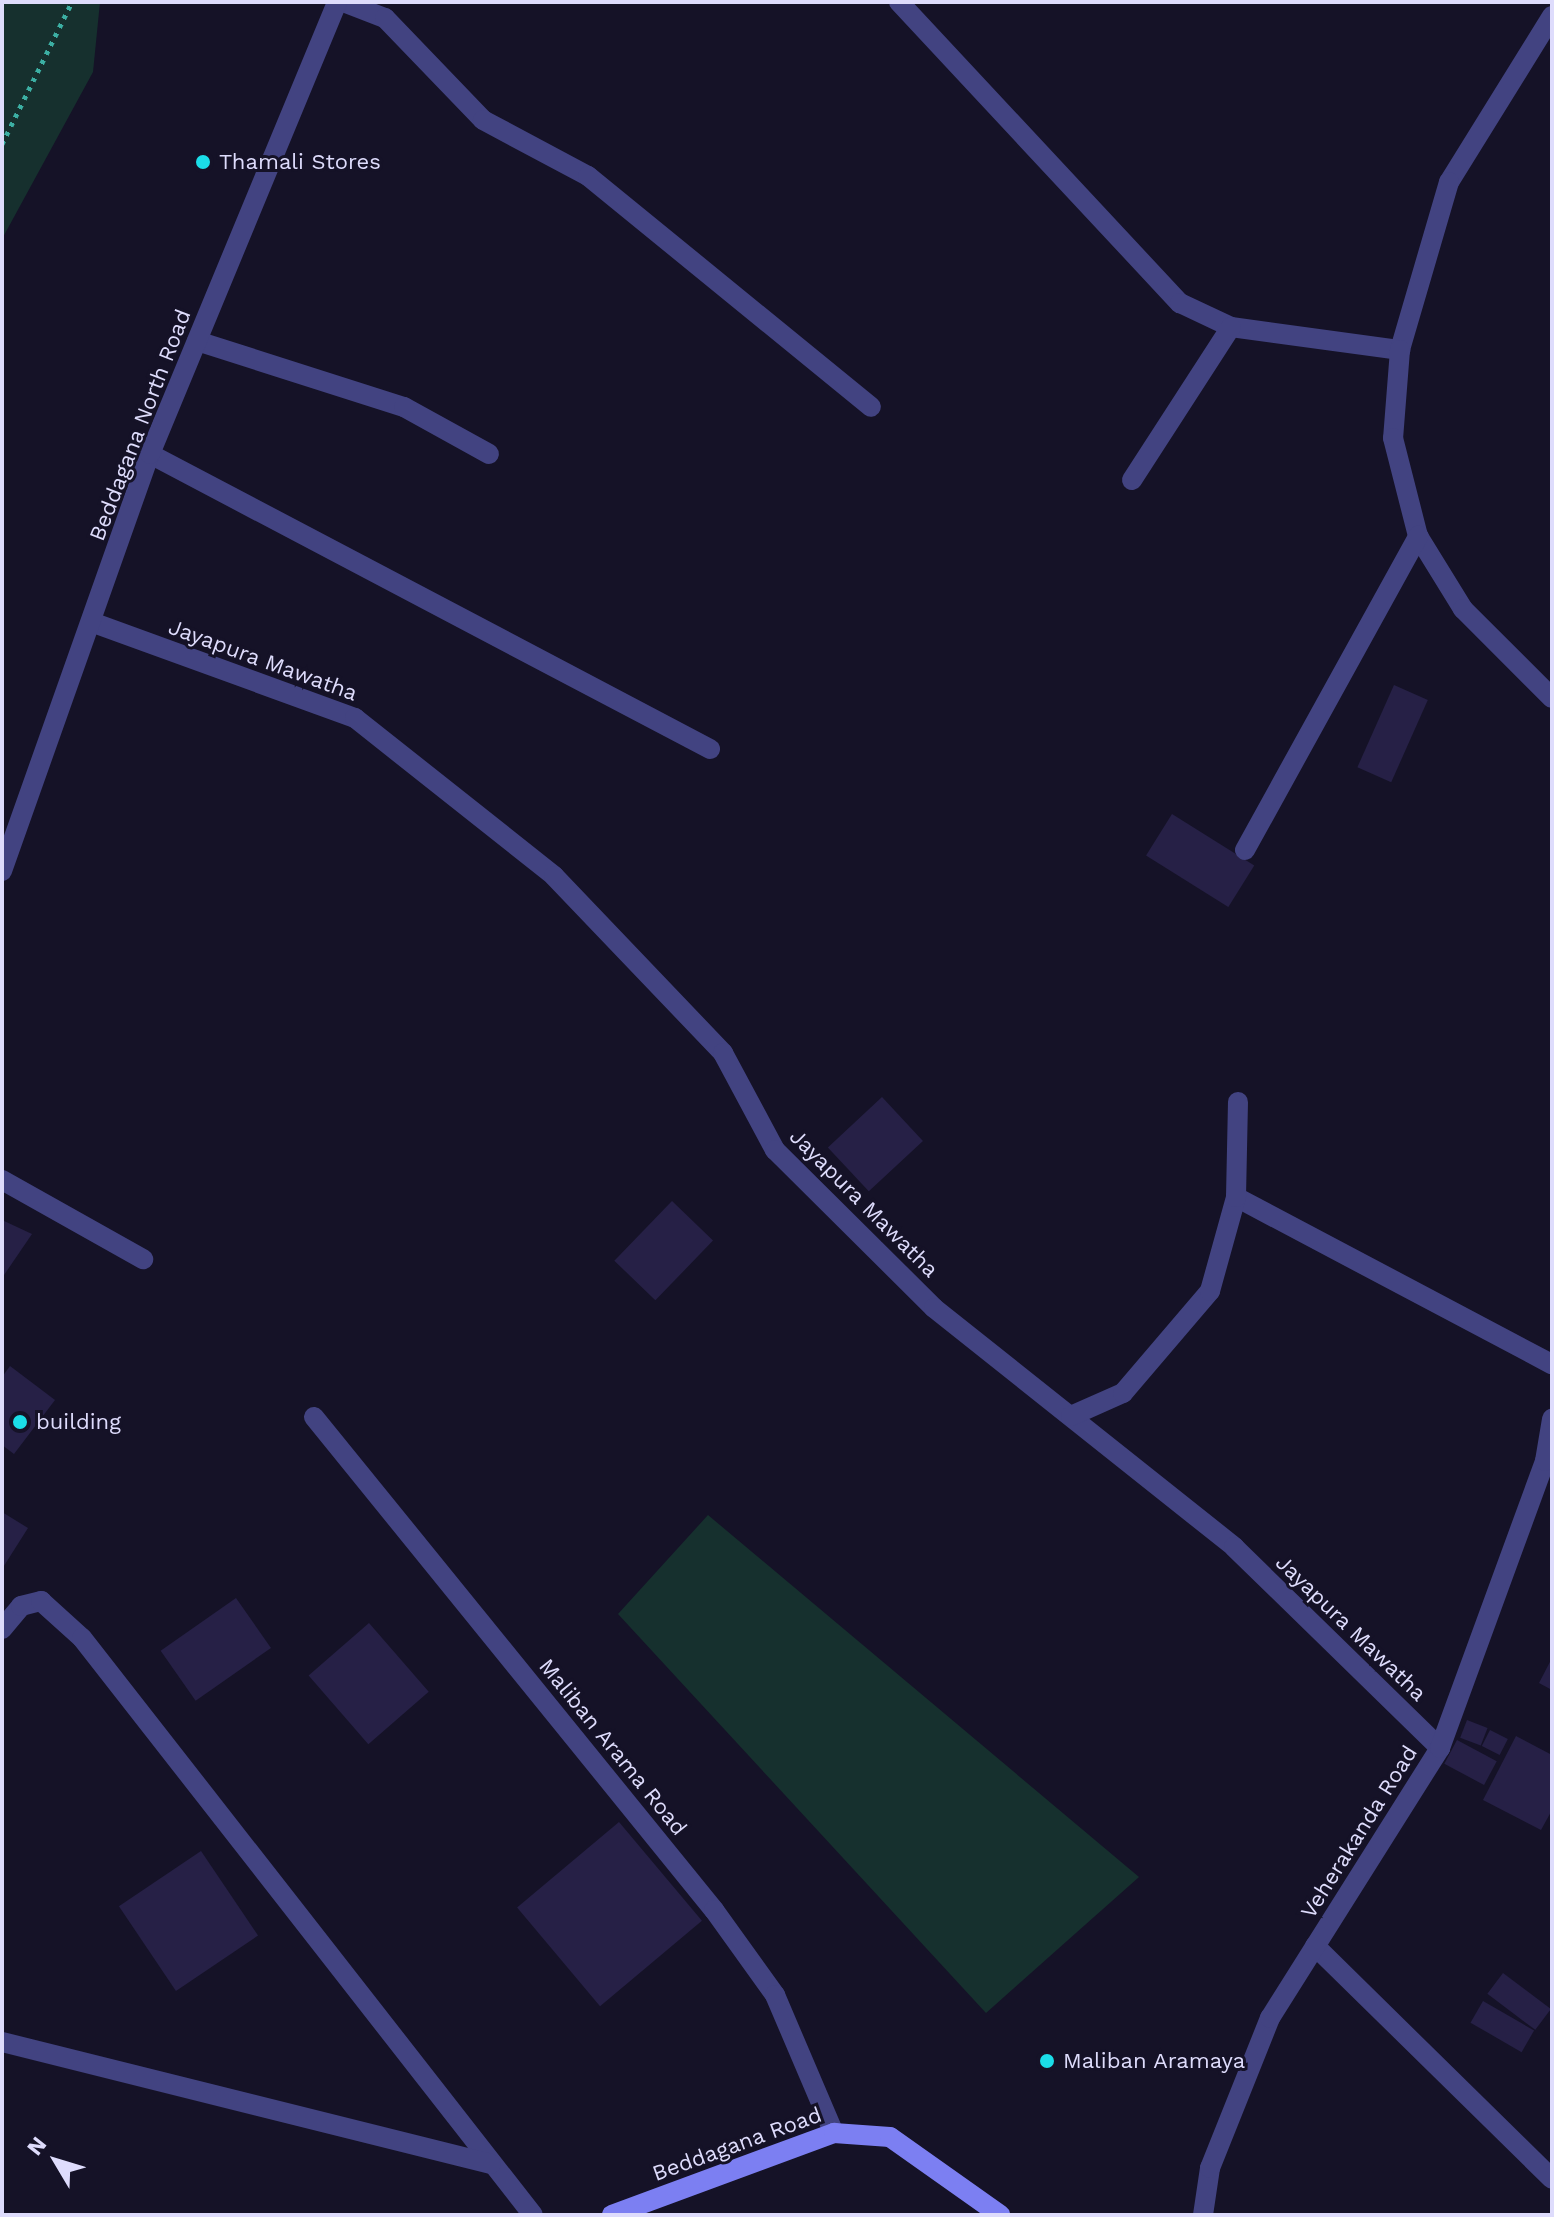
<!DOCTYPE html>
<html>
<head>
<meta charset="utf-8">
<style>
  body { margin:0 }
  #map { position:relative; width:1554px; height:2217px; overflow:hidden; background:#151227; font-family:"Work Sans",sans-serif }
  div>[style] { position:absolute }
  .green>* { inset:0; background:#16302e }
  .building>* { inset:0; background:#262046; transform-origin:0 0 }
  .path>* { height:5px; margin-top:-2.5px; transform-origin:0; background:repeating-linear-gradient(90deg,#3cafa3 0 4px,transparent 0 10px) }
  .street>* { height:20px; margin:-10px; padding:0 10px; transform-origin:10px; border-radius:10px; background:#424381 }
  .secondary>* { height:20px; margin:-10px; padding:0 10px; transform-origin:10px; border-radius:10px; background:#7c7ff2 }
  .dots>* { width:22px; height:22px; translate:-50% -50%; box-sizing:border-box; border:4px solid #151227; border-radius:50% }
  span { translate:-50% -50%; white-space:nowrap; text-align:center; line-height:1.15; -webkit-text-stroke:6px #151227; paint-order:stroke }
  .poi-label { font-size:22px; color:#dedcfc }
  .left { translate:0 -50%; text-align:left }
  .street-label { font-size:22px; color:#dedcfc }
  .frame { position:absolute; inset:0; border:4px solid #dedcfc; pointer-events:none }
  .north { position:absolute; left:16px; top:2121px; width:80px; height:80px; -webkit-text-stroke:6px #151227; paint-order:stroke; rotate:308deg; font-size:22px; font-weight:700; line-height:32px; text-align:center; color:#dedcfc }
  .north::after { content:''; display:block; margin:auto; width:28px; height:36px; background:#dedcfc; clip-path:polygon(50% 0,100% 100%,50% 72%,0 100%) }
</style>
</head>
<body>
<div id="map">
  <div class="green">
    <i style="clip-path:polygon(2px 2px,100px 2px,93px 72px,2px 239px)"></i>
    <i style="clip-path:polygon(708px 1515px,1139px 1877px,986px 2013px,618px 1614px)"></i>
  </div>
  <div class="building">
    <i style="left:1394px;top:685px;width:37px;height:90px;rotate:24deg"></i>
    <i style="left:1172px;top:814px;width:97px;height:49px;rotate:32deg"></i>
    <i style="left:882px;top:1097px;width:60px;height:74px;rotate:47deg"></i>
    <i style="left:672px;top:1201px;width:57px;height:83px;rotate:44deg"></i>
    <i style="clip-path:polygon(2px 1220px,32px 1234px,2px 1278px)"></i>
    <i style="clip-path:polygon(10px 1366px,55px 1400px,14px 1454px,2px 1445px,2px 1377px)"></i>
    <i style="clip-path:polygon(2px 1512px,28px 1528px,2px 1569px)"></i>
    <i style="left:236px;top:1598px;width:61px;height:92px;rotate:55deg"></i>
    <i style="left:369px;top:1623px;width:91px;height:80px;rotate:49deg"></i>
    <i style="clip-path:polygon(1552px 1658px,1552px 1690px,1539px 1683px)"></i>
    <i style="left:1467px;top:1720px;width:22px;height:19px;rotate:21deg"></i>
    <i style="left:1490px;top:1730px;width:20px;height:18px;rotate:27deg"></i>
    <i style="clip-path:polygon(1516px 1736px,1552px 1755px,1552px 1810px,1541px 1830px,1483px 1800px)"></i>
    <i style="left:1457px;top:1740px;width:45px;height:27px;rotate:28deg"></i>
    <i style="left:619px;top:1822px;width:129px;height:133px;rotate:50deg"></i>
    <i style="left:201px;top:1851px;width:102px;height:99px;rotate:56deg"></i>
    <i style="left:1503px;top:1973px;width:60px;height:26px;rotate:37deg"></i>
    <i style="left:1483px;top:2001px;width:59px;height:25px;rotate:30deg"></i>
  </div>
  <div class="path">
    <i style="left:2px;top:144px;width:158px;rotate:-63.8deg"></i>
  </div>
  <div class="street">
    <i style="left:343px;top:2px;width:45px;rotate:20.9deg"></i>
    <i style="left:385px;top:18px;width:141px;rotate:46.1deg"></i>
    <i style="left:483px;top:120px;width:119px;rotate:28.1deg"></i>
    <i style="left:588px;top:176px;width:365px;rotate:39.2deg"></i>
    <i style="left:899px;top:2px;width:412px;rotate:47deg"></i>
    <i style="left:1180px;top:303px;width:56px;rotate:25.2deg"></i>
    <i style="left:1231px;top:327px;width:171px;rotate:7.8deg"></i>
    <i style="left:1552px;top:16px;width:195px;rotate:121.8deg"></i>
    <i style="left:1449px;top:182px;width:175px;rotate:106.3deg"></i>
    <i style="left:1400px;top:350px;width:88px;rotate:94.5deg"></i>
    <i style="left:1393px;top:438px;width:101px;rotate:75.7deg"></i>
    <i style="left:1418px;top:536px;width:86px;rotate:58.3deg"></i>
    <i style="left:1463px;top:609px;width:126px;rotate:45deg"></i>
    <i style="left:197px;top:341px;width:217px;rotate:17.7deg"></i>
    <i style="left:404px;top:407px;width:97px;rotate:28.9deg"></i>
    <i style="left:150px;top:454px;width:633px;rotate:27.78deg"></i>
    <i style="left:1132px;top:480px;width:182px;rotate:-57.1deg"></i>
    <i style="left:94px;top:623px;width:278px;rotate:20deg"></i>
    <i style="left:355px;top:718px;width:254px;rotate:38.4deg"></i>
    <i style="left:554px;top:876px;width:245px;rotate:46.3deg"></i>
    <i style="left:723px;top:1053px;width:110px;rotate:61.8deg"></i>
    <i style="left:775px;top:1150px;width:224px;rotate:44.8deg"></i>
    <i style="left:934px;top:1308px;width:384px;rotate:38.5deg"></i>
    <i style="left:1234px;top:1547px;width:288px;rotate:44.3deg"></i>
    <i style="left:1245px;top:850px;width:359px;rotate:-61.1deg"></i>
    <i style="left:2px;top:871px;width:442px;rotate:-70.5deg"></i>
    <i style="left:150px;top:454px;width:489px;rotate:-67.5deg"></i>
    <i style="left:2px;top:1180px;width:162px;rotate:29.3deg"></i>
    <i style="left:1236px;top:1197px;width:357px;rotate:27.9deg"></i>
    <i style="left:1071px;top:1416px;width:57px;rotate:-23.9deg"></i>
    <i style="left:1123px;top:1393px;width:134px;rotate:-49.5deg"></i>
    <i style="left:1210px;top:1291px;width:98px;rotate:-74.5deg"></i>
    <i style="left:1236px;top:1197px;width:95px;rotate:-88.8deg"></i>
    <i style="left:314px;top:1417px;width:635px;rotate:50.95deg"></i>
    <i style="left:714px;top:1910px;width:105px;rotate:54.3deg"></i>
    <i style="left:775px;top:1995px;width:150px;rotate:66.9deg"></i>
    <i style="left:2px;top:1629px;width:30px;rotate:-50deg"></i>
    <i style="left:21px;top:1606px;width:21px;rotate:-14deg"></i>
    <i style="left:41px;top:1601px;width:55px;rotate:42.1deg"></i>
    <i style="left:82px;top:1638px;width:732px;rotate:51.99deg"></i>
    <i style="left:1315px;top:1946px;width:332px;rotate:44.5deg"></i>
    <i style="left:2px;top:2042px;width:504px;rotate:14.01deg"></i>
    <i style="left:1203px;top:2215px;width:48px;rotate:-81.5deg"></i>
    <i style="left:1210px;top:2168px;width:162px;rotate:-68.2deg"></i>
    <i style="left:1270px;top:2018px;width:319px;rotate:-57.8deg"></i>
    <i style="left:1440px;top:1748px;width:306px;rotate:-69.9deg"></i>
    <i style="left:1545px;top:1461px;width:43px;rotate:-80.5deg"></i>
  </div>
  <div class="secondary">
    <i style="left:612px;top:2215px;width:237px;rotate:-20.3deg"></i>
    <i style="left:834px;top:2133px;width:56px;rotate:4.1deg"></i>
    <i style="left:890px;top:2137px;width:135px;rotate:35.3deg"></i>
  </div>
  <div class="dots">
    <i style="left:203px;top:162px;background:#1bdde8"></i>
    <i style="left:20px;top:1422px;background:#1bdde8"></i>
    <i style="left:1047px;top:2061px;background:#1bdde8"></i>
  </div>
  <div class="poi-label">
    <span class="left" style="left:219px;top:162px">Thamali Stores</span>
    <span class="left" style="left:36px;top:1422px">building</span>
    <span class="left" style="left:1063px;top:2061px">Maliban Aramaya</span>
  </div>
  <div class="street-label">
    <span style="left:140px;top:425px;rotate:-69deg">Beddagana North Road</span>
    <span style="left:263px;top:660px;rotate:20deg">Jayapura Mawatha</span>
    <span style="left:864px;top:1203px;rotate:45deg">Jayapura Mawatha</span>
    <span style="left:1351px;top:1628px;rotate:44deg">Jayapura Mawatha</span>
    <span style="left:613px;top:1747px;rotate:51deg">Maliban Arama Road</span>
    <span style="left:1359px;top:1832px;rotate:-58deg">Veherakanda Road</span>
    <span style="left:737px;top:2144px;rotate:-20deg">Beddagana Road</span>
  </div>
  <div class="frame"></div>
  <div class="north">N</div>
</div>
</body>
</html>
